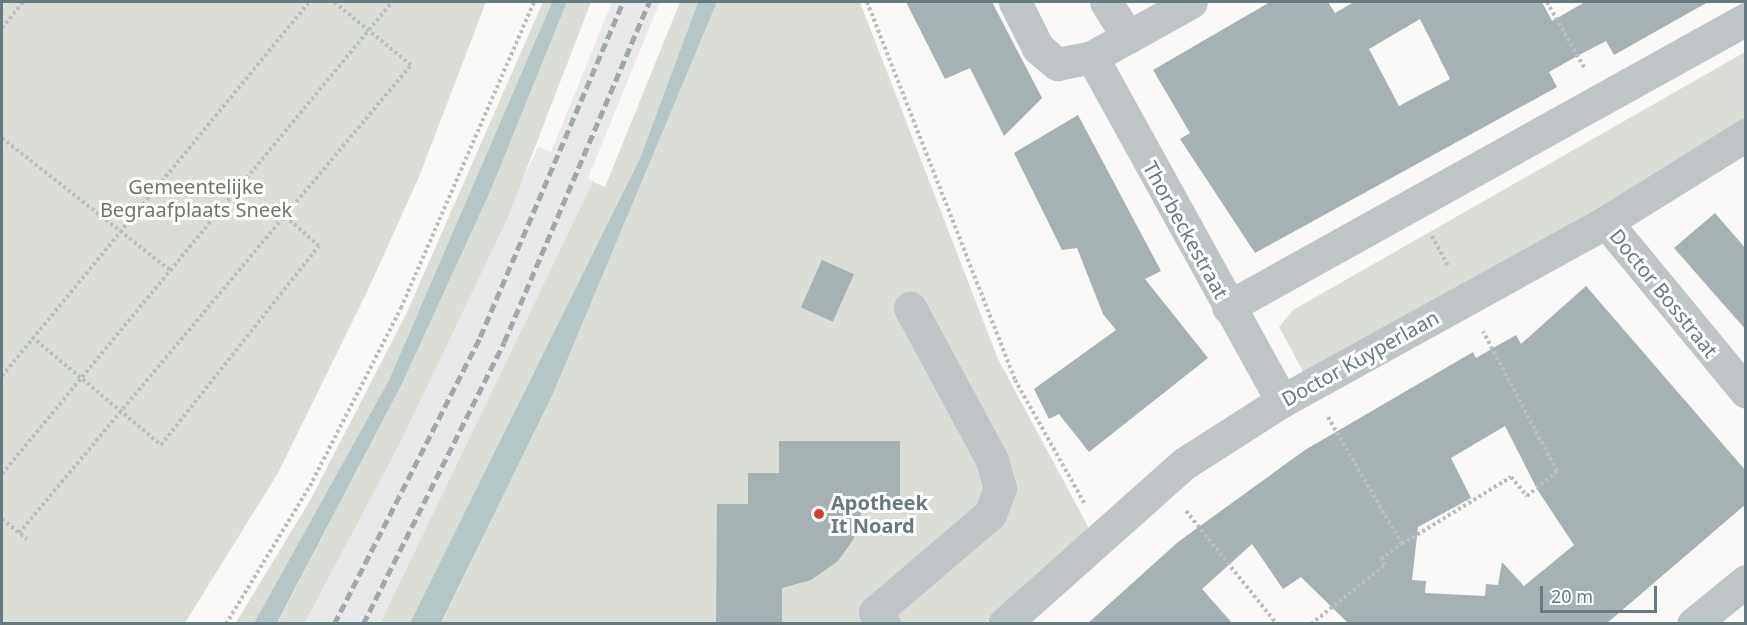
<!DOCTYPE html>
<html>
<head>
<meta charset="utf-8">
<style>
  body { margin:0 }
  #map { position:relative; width:1747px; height:625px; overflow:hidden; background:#faf9f8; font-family:"Noto Sans",sans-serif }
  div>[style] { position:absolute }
  .built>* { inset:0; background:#e8e9e8 }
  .green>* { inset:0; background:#dbded7 }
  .water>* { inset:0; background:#b6c6c6 }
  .building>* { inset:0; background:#a6b1b4; transform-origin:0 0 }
  .path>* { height:4px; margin-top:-2px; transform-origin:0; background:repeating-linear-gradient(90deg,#babec0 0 3px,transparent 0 6px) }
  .minor>* { height:33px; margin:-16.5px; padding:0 16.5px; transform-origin:16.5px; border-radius:16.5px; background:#bfc5c7 }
  .rail>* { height:4.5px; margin-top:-2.25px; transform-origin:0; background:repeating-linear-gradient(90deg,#9fa9ac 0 9px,transparent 0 13.5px) }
  .dots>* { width:16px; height:16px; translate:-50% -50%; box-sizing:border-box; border:3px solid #fff; border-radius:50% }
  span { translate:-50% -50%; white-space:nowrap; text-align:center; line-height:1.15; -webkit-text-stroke:6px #fff; paint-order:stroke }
  .park-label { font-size:20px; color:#6d7965 }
  .street-label { font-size:20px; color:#667a80 }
  .poi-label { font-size:20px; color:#667a80; font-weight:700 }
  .left { translate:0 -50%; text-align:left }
  .frame { position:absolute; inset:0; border:3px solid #667a80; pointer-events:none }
  .scale { position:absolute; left:1540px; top:586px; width:117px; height:27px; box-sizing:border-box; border:3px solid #667a80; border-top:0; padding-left:8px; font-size:18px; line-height:21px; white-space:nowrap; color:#667a80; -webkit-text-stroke:4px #fff; paint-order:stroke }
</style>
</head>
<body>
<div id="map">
  <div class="built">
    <i style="clip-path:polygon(612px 2px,660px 2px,588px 178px,594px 181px,420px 549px,380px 623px,305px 624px,399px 445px,538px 147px,551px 152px)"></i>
  </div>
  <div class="green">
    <i style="clip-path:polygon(2px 2px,486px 2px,419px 177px,367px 292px,278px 473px,185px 623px,2px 623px)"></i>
    <i style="clip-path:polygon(543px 2px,552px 2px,389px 380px,254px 623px,235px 624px,311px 499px,407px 312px)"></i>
    <i style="clip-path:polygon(567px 2px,591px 2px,508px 217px,399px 445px,305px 623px,277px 624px,402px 384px,490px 192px)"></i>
    <i style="clip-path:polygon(680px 2px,698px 2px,640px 158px,410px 623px,380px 624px,593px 182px,605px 187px)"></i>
    <i style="clip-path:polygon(717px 2px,860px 2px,998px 359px,1090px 530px,985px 623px,441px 624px,553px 394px)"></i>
    <i style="clip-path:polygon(1745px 52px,1745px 128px,1309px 382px,1279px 327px,1293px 310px)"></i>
  </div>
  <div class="water">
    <i style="clip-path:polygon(552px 2px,567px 2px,490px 192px,402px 384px,277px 623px,254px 623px,389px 380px)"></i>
    <i style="clip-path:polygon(698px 2px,717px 2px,553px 394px,441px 623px,410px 623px,640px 158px)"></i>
  </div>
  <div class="building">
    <i style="clip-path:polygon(906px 2px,992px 2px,1042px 98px,1004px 136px,970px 68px,945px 79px)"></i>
    <i style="clip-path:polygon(evenodd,1270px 2px,1328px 2px,1335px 13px,1354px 2px,1542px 2px,1552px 21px,1585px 2px,1708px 2px,1614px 55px,1606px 41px,1579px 55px,1549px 72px,1557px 87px,1255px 253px,1180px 139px,1190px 133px,1153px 70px,1270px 2px,1420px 19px,1450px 79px,1399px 106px,1369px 49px,1420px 19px)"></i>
    <i style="clip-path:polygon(1078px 115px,1161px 271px,1145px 279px,1208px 358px,1089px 452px,1059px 414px,1049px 419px,1034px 389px,1116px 330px,1103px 314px,1077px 248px,1062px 250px,1014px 153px)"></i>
    <i style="clip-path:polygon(1715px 213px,1746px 249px,1746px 330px,1674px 248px)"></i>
    <i style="left:822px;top:260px;width:35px;height:52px;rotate:24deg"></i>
    <i style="clip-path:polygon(evenodd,1586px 286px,1746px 471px,1746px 504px,1606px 624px,1349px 624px,1301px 577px,1283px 589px,1252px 544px,1202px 589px,1233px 624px,1087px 624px,1178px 542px,1305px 450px,1473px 352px,1476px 358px,1516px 335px,1521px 344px,1586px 286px,1505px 426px,1537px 489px,1574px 545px,1524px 586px,1502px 562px,1498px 585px,1486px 584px,1485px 596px,1425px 593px,1426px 581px,1412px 580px,1418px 527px,1471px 498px,1451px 458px,1505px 426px)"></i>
    <i style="clip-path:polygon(779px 441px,900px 441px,900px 508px,863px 507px,853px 540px,838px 561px,811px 580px,782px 588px,782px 624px,716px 624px,717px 504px,748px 504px,748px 473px,779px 473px)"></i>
  </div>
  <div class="path">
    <i style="left:867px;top:2px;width:406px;rotate:68.6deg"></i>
    <i style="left:1015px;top:380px;width:142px;rotate:60.6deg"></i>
    <i style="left:1447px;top:2px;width:1px"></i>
    <i style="left:1547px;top:2px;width:75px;rotate:60.4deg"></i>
    <i style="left:2px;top:28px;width:33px;rotate:-51deg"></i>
    <i style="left:2px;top:138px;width:216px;rotate:38.2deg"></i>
    <i style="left:1432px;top:236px;width:34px;rotate:62deg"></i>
    <i style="left:32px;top:337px;width:168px;rotate:39.9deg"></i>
    <i style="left:161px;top:445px;width:254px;rotate:-51.6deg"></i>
    <i style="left:319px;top:246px;width:45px;rotate:-138.6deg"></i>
    <i style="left:2px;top:376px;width:484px;rotate:-50.6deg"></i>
    <i style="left:1328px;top:417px;width:147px;rotate:59.8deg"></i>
    <i style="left:2px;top:474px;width:612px;rotate:-50.43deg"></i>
    <i style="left:1186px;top:511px;width:145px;rotate:51.2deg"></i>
    <i style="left:2px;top:519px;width:32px;rotate:39deg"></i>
    <i style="left:19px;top:533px;width:610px;rotate:-50.05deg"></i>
    <i style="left:411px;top:65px;width:99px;rotate:-140.7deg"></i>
    <i style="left:226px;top:624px;width:162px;rotate:-58.7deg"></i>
    <i style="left:310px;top:486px;width:200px;rotate:-62.9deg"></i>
    <i style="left:401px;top:308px;width:334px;rotate:-66.5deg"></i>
    <i style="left:1311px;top:624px;width:95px;rotate:-38.6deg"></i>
    <i style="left:1385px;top:565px;width:7px;rotate:-124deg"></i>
    <i style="left:1381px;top:559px;width:26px;rotate:-36deg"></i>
    <i style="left:1402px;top:544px;width:128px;rotate:-31.6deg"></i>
    <i style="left:1511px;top:477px;width:25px;rotate:50deg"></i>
    <i style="left:1527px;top:496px;width:39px;rotate:-40deg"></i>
    <i style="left:1557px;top:471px;width:158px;rotate:-117.9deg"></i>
  </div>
  <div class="minor">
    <i style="left:1015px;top:2px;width:51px;rotate:63.4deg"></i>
    <i style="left:1038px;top:48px;width:25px;rotate:40deg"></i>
    <i style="left:1057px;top:64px;width:36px;rotate:-11deg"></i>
    <i style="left:1092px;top:57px;width:41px;rotate:-29.1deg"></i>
    <i style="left:1128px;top:37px;width:41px;rotate:-122.2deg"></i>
    <i style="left:1128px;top:37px;width:72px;rotate:-29.1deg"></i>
    <i style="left:1092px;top:57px;width:393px;rotate:61.1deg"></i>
    <i style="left:1606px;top:222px;width:220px;rotate:50.5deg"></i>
    <i style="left:1228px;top:307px;width:593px;rotate:-29.07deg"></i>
    <i style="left:884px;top:624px;width:15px;rotate:-127deg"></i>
    <i style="left:875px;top:612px;width:151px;rotate:-40.4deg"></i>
    <i style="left:990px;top:514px;width:28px;rotate:-69deg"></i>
    <i style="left:1000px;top:488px;width:29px;rotate:-106deg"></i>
    <i style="left:992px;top:460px;width:173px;rotate:-118.3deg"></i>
    <i style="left:1004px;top:624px;width:242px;rotate:-41.7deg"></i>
    <i style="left:1185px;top:463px;width:115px;rotate:-32.6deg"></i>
    <i style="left:1282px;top:401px;width:370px;rotate:-28.9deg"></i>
    <i style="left:1606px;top:222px;width:165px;rotate:-31.9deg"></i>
    <i style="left:1693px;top:624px;width:68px;rotate:-39.1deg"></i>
  </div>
  <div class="rail">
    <i style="left:334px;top:624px;width:322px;rotate:-63deg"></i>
    <i style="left:480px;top:337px;width:364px;rotate:-66.9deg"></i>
    <i style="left:363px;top:624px;width:315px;rotate:-63.4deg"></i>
    <i style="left:504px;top:342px;width:370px;rotate:-66.9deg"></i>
  </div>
  <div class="dots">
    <i style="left:819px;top:514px;background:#d73d3b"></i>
  </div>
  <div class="park-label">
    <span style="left:196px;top:198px">Gemeentelijke<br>Begraafplaats Sneek</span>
  </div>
  <div class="street-label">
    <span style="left:1186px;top:230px;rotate:61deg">Thorbeckestraat</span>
    <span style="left:1664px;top:293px;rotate:51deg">Doctor Bosstraat</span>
    <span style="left:1360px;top:358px;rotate:-29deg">Doctor Kuyperlaan</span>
  </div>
  <div class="poi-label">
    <span class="left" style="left:831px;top:514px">Apotheek<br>It Noard</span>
  </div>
  <div class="frame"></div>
  <div class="scale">20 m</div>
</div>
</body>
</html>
